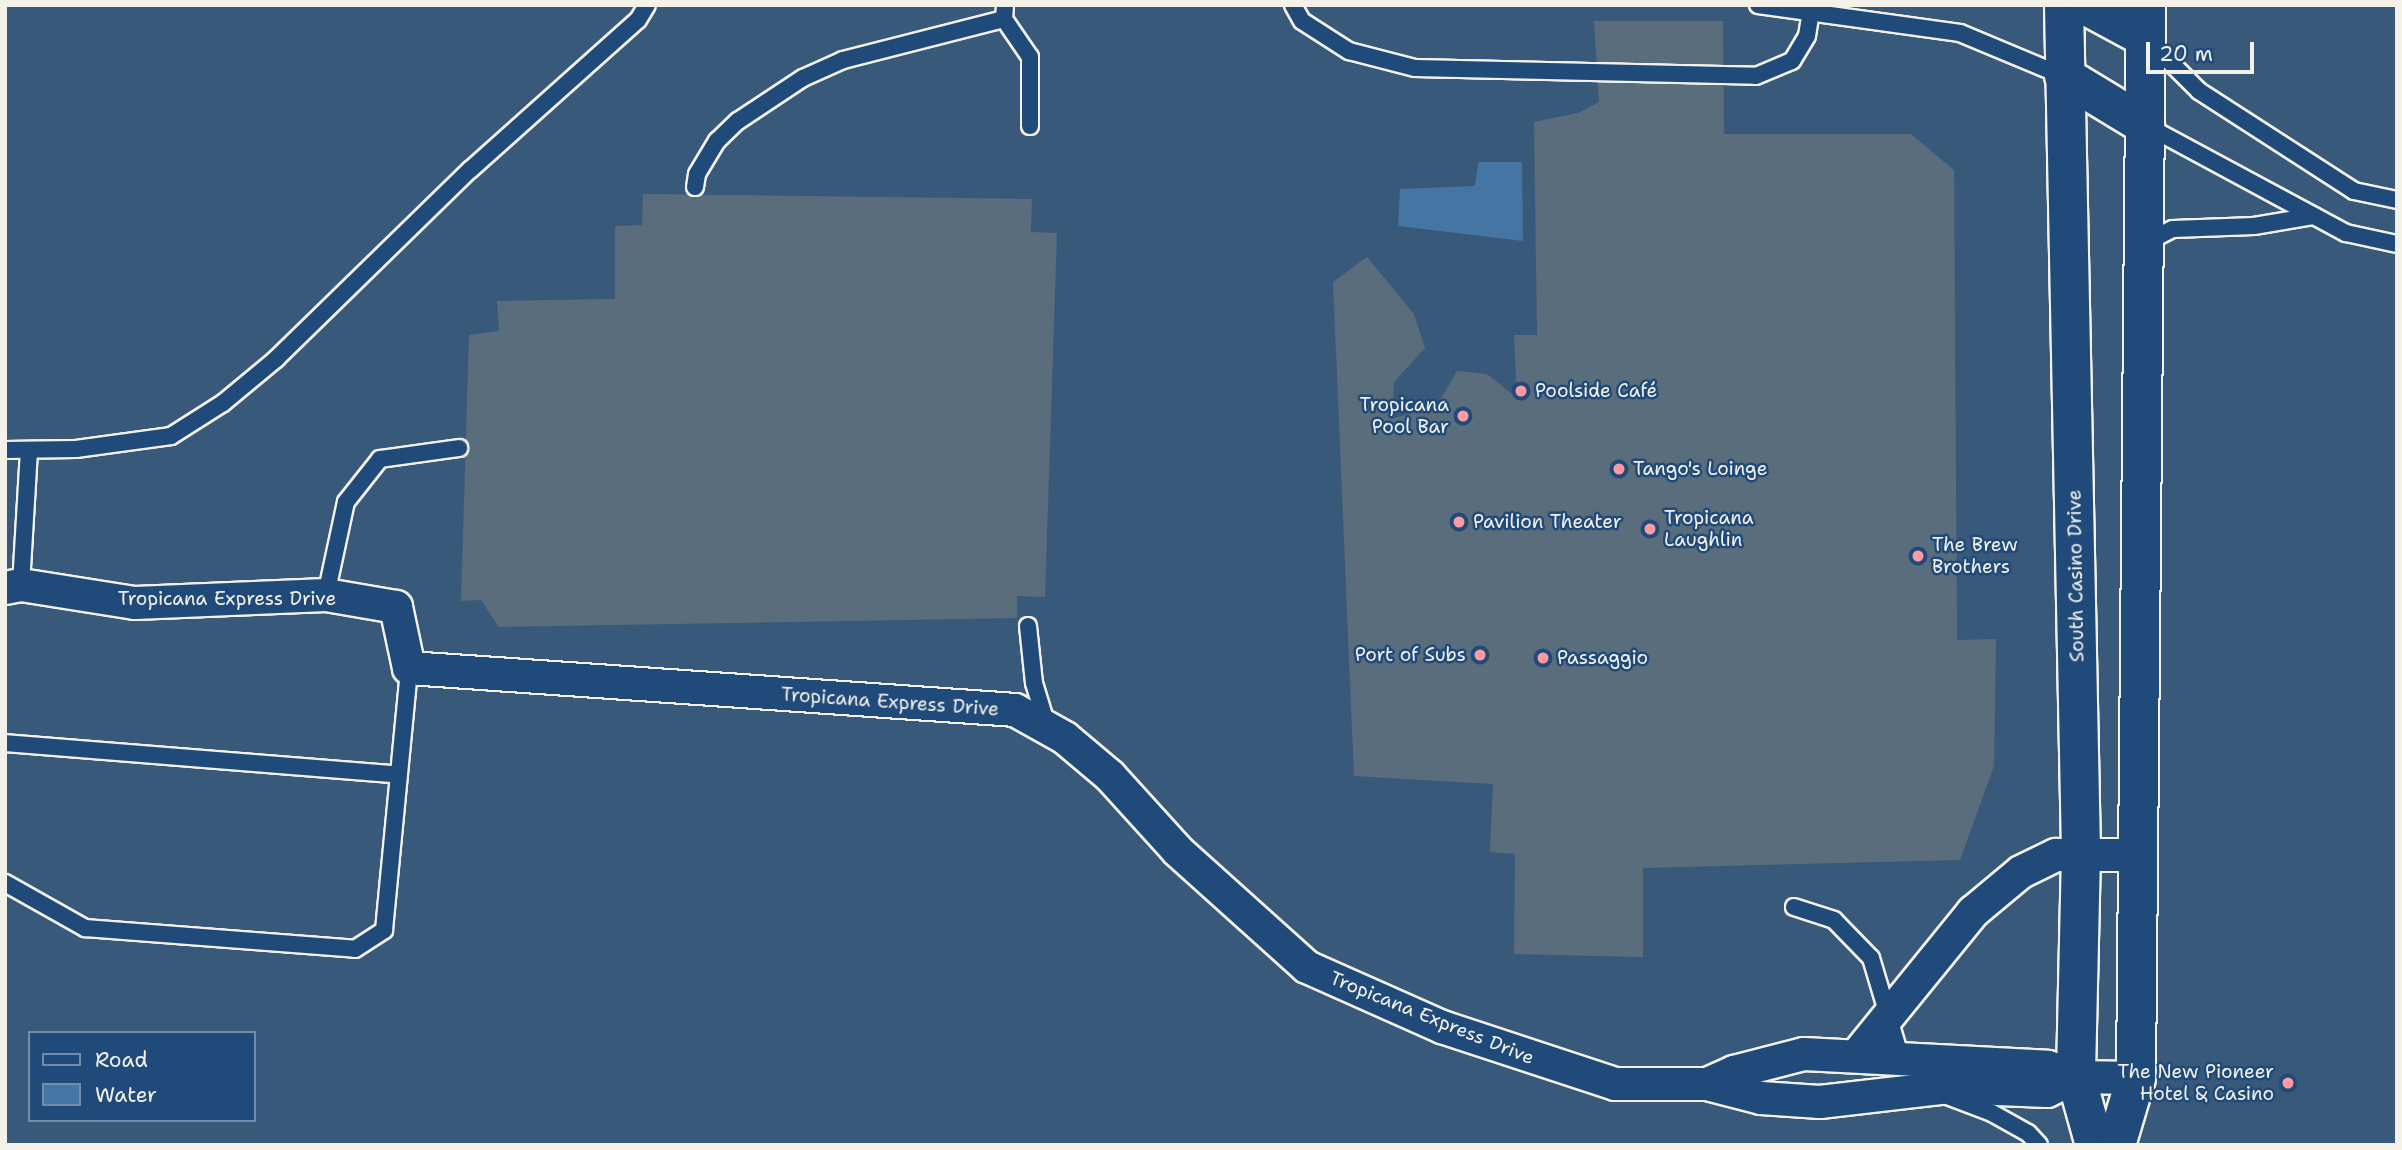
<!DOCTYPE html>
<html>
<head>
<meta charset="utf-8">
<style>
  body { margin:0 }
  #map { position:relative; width:2402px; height:1150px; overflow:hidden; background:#2b517a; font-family:"Shantell Sans",sans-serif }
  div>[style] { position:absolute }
  .built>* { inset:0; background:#39597b }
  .water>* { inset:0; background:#4575a2 }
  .building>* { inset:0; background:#5a6d7c }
  .roads { filter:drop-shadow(2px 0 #f4f1e8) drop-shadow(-2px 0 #f4f1e8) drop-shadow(0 2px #f4f1e8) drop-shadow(0 -2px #f4f1e8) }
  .lane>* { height:16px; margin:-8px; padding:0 8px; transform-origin:8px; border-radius:8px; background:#1f4a7a }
  .street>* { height:32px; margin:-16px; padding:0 16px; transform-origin:16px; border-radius:16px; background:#1f4a7a }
  .secondary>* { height:38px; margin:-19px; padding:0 19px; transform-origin:19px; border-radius:19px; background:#1f4a7a }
  .dots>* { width:19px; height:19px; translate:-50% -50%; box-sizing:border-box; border:4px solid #1f4a7a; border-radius:50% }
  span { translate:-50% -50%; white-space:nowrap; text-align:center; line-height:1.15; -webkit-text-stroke:5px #1f4a7a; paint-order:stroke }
  .poi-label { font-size:19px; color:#f4f1e8 }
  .left { translate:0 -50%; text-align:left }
  .right { translate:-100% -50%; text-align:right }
  .street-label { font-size:19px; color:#f4f1e8 }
  .frame { position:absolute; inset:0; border:7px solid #f4f1e8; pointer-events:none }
  .legend { position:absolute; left:28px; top:1031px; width:228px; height:91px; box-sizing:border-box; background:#1f4a7a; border:2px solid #748da6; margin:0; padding:9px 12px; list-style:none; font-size:21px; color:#f4f1e8 }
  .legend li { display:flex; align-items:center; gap:14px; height:35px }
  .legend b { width:35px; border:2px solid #748da6 }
  .scale { position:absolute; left:2146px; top:42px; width:108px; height:32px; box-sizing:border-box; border:4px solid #f4f1e8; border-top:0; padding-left:9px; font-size:21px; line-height:24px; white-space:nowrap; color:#f4f1e8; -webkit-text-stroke:5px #1f4a7a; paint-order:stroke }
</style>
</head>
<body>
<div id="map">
  <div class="built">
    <i style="clip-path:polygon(evenodd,5px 5px,2397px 5px,2397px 1145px,5px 1145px,5px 5px,30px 1033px,254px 1033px,254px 1120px,30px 1120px,30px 1033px)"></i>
  </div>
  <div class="water">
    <i style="clip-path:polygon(1478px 162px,1522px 162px,1523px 241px,1398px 226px,1400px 189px,1475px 186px)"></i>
  </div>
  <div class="building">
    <i style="clip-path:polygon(1594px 21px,1723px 21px,1724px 134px,1911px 134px,1954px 170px,1957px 640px,1996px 639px,1994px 766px,1960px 860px,1643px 868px,1643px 957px,1514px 954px,1515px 854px,1490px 852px,1493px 784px,1354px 776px,1333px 282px,1367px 257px,1414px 314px,1425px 348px,1394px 382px,1392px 419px,1437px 405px,1457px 371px,1487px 374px,1517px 398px,1514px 335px,1537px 335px,1534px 122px,1578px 113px,1599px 102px)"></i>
    <i style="clip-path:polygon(643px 194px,1032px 199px,1031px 232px,1057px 233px,1045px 597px,1017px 596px,1017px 618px,499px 627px,481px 600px,461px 601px,469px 335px,499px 331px,497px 301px,615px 299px,615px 226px,642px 225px)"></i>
  </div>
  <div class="roads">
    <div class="lane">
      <i style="left:1005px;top:5px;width:14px;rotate:94deg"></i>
      <i style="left:1004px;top:19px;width:46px;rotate:55.6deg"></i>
      <i style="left:1030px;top:57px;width:69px;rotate:90deg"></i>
      <i style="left:1293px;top:5px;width:18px;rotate:61deg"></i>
      <i style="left:1302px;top:21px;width:56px;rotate:32.6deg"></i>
      <i style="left:1349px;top:51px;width:68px;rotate:14.4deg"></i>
      <i style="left:1415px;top:68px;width:341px;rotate:1.3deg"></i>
      <i style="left:1756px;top:76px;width:39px;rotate:-23deg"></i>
      <i style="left:1792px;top:61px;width:29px;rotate:-59deg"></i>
      <i style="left:1807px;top:36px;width:31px;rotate:-81deg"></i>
      <i style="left:1758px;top:5px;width:204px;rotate:7.9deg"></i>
      <i style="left:1960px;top:33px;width:112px;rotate:22.7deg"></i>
      <i style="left:2149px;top:41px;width:71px;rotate:45deg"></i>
      <i style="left:2199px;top:91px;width:184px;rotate:32.8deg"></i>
      <i style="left:2354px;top:191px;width:44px;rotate:11.8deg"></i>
      <i style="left:2147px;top:126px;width:226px;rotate:28.3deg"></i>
      <i style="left:2346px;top:233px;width:52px;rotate:12.2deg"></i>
      <i style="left:695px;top:187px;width:13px;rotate:-81deg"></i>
      <i style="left:697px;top:174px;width:39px;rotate:-59deg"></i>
      <i style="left:717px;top:141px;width:29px;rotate:-44deg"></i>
      <i style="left:738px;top:121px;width:78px;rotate:-33.5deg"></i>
      <i style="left:803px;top:78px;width:44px;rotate:-24.2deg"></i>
      <i style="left:843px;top:60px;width:166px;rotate:-14.3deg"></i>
      <i style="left:2145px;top:243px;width:31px;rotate:-27deg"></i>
      <i style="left:2173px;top:229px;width:81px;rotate:-2.1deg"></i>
      <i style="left:2254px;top:226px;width:61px;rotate:-9.5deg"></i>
      <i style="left:5px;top:450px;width:71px;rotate:-0.8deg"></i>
      <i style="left:76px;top:449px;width:96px;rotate:-7.8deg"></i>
      <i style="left:171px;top:436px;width:62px;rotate:-32.4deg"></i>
      <i style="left:223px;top:403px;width:69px;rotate:-39.7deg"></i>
      <i style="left:276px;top:359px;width:271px;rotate:-44.3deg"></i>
      <i style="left:470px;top:170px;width:225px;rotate:-41.8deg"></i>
      <i style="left:638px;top:20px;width:17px;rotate:-59deg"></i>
      <i style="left:21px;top:585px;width:133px;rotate:-86.6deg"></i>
      <i style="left:326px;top:595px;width:95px;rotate:-77.9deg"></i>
      <i style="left:346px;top:502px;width:55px;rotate:-51.7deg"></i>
      <i style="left:380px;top:459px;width:80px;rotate:-7.9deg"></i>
      <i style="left:1028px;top:626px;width:57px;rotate:84deg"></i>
      <i style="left:1034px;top:683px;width:48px;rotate:73.1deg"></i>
      <i style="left:5px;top:743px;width:395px;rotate:4.6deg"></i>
      <i style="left:5px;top:883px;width:92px;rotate:29.4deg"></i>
      <i style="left:85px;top:928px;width:271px;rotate:4.4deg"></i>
      <i style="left:355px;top:949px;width:35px;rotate:-33deg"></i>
      <i style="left:384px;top:930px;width:263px;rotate:-84.5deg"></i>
      <i style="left:1794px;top:907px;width:42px;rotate:18deg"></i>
      <i style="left:1834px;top:920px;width:53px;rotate:45.8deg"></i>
      <i style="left:1871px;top:958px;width:109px;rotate:73.4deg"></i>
      <i style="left:1942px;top:1094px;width:53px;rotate:20.8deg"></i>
      <i style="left:1992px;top:1113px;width:41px;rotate:29.1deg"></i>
      <i style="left:2028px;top:1133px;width:16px;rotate:47deg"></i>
    </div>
    <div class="street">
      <i style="left:5px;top:588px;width:16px;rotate:-11deg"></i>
      <i style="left:21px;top:585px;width:115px;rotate:9deg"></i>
      <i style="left:135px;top:603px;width:191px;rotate:-2.4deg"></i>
      <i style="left:326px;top:595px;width:71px;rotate:9.7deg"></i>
      <i style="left:396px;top:607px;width:62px;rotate:78deg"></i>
      <i style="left:409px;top:668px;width:607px;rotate:3.96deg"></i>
      <i style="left:1015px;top:710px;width:57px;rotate:29.2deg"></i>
      <i style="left:1065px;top:738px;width:59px;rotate:40.2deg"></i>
      <i style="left:1110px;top:776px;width:101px;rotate:47.8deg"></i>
      <i style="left:1178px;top:851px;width:173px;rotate:42deg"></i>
      <i style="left:1307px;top:967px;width:148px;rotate:24deg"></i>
      <i style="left:1442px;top:1027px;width:182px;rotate:18.2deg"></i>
      <i style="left:1615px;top:1084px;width:92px"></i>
      <i style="left:1707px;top:1084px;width:56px;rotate:14.5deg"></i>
      <i style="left:1761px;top:1098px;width:59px;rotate:3.9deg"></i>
      <i style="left:1820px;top:1102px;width:130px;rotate:-6.6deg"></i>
      <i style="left:1949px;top:1087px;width:98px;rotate:2.3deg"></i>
      <i style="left:2047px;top:1091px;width:32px;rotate:-26deg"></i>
      <i style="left:1856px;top:1056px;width:186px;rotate:-50.9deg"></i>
      <i style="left:1973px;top:912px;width:62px;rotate:-39.8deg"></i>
      <i style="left:2021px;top:872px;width:39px;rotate:-26deg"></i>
      <i style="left:2056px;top:855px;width:83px"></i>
      <i style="left:1707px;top:1084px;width:30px;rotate:-24deg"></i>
      <i style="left:1734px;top:1072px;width:72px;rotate:-14.4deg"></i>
      <i style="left:1804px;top:1054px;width:244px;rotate:3deg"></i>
      <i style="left:2048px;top:1067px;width:30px;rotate:20deg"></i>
      <i style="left:2076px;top:1077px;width:60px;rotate:1deg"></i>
    </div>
    <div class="secondary">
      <i style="left:2064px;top:5px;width:848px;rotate:88.85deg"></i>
      <i style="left:2081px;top:853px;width:224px;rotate:91.3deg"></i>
      <i style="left:2076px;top:1077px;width:71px;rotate:74.4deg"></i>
      <i style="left:2085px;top:5px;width:69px;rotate:28.4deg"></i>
      <i style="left:2064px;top:76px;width:95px;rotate:31.2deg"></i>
      <i style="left:2116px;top:1145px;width:70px;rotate:-73.4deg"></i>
      <i style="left:2136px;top:1078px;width:1073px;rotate:-89.47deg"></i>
    </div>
  </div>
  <div class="dots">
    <i style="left:1521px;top:391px;background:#ff9aa2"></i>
    <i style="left:1463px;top:416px;background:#ff9aa2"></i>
    <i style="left:1619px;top:469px;background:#ff9aa2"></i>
    <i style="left:1459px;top:522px;background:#ff9aa2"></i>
    <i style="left:1650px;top:529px;background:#ff9aa2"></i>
    <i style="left:1918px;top:556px;background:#ff9aa2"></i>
    <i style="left:1480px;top:655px;background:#ff9aa2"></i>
    <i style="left:1543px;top:658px;background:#ff9aa2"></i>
    <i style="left:2288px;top:1083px;background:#ff9aa2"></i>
  </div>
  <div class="poi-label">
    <span class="left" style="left:1535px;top:391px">Poolside Café</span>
    <span class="right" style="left:1449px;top:416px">Tropicana<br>Pool Bar</span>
    <span class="left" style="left:1633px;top:469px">Tango's Loinge</span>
    <span class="left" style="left:1664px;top:529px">Tropicana<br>Laughlin</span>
    <span class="left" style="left:1473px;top:522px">Pavilion Theater</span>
    <span class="left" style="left:1932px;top:556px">The Brew<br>Brothers</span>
    <span class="right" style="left:1466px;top:655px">Port of Subs</span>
    <span class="left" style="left:1557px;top:658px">Passaggio</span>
    <span class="right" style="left:2274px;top:1083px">The New Pioneer<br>Hotel &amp; Casino</span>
  </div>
  <div class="street-label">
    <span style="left:2076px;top:576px;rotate:-91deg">South Casino Drive</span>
    <span style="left:227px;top:599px">Tropicana Express Drive</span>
    <span style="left:890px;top:702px;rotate:4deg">Tropicana Express Drive</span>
    <span style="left:1432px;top:1018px;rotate:22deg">Tropicana Express Drive</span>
  </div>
  <div class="frame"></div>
  <ul class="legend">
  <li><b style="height:9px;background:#1f4a7a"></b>Road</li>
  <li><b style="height:19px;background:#4575a2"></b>Water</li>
  </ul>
  <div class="scale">20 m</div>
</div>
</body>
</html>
